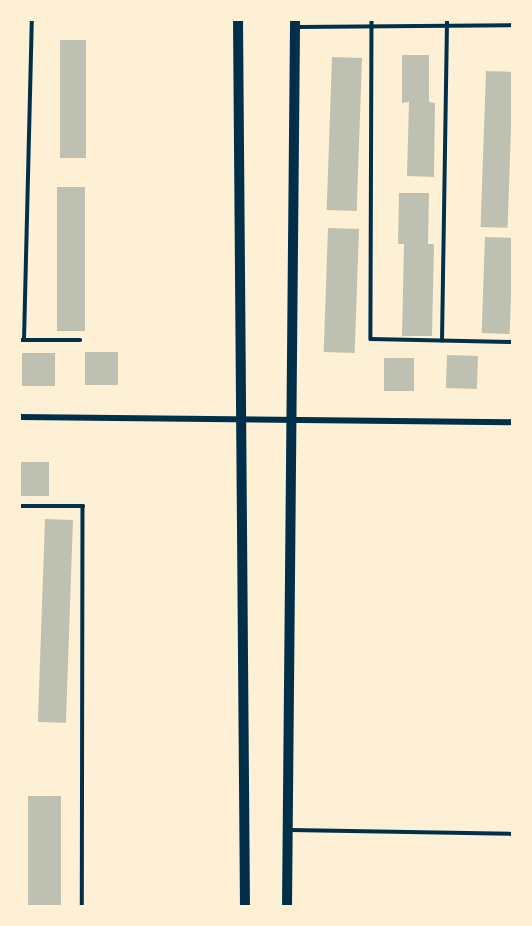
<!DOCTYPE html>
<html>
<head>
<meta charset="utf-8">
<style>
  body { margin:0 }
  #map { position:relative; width:532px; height:926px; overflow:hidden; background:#fdf0d5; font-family:Barlow,sans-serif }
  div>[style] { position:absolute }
  .building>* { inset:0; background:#bec0b2; transform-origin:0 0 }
  .service>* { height:3.5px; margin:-1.75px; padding:0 1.75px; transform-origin:1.75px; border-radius:1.75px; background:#003049 }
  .minor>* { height:6px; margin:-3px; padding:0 3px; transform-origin:3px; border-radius:3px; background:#003049 }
  .primary>* { height:10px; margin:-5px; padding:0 5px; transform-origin:5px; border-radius:5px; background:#003049 }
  span { translate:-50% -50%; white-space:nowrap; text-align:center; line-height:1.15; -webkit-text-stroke:6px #fdf0d5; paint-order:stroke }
  .frame { position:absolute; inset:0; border:21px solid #fdf0d5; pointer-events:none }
</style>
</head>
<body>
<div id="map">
  <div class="building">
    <i style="left:60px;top:40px;width:26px;height:118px"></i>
    <i style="clip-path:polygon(402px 55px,429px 55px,429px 102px,435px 103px,434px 177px,407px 176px,409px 102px,402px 103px)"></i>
    <i style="left:332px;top:57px;width:30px;height:153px;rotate:2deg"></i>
    <i style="left:486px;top:71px;width:27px;height:156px;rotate:2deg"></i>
    <i style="left:57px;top:187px;width:28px;height:144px"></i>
    <i style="clip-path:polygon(399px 193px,429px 193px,428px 244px,434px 244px,432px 336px,402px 336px,404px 244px,398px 244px)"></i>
    <i style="left:328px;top:228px;width:31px;height:124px;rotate:2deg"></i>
    <i style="left:485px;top:237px;width:28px;height:96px;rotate:2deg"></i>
    <i style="left:85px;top:352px;width:33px;height:33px"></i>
    <i style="left:22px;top:353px;width:33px;height:33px"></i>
    <i style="left:447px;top:355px;width:31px;height:33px;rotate:2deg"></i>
    <i style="left:384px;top:358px;width:30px;height:33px"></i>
    <i style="left:19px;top:462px;width:30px;height:34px"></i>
    <i style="left:45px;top:519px;width:28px;height:203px;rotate:2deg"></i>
    <i style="left:28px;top:796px;width:33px;height:111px"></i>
  </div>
  <div class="service">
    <i style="left:372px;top:19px;width:320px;rotate:90.2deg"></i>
    <i style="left:371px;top:339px;width:142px;rotate:1.2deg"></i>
    <i style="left:298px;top:27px;width:215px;rotate:-0.5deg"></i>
    <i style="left:19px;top:340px;width:61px"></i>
    <i style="left:24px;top:340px;width:321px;rotate:-88.6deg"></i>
    <i style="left:442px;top:341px;width:322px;rotate:-89.1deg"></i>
    <i style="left:19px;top:506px;width:64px"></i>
    <i style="left:83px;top:506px;width:401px;rotate:90.1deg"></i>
    <i style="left:291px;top:830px;width:222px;rotate:1deg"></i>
  </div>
  <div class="minor">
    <i style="left:19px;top:417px;width:494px;rotate:0.6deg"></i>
  </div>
  <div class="primary">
    <i style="left:238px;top:19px;width:888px;rotate:89.55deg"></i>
    <i style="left:287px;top:907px;width:888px;rotate:-89.48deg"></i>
  </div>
  <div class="frame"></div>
</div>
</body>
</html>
